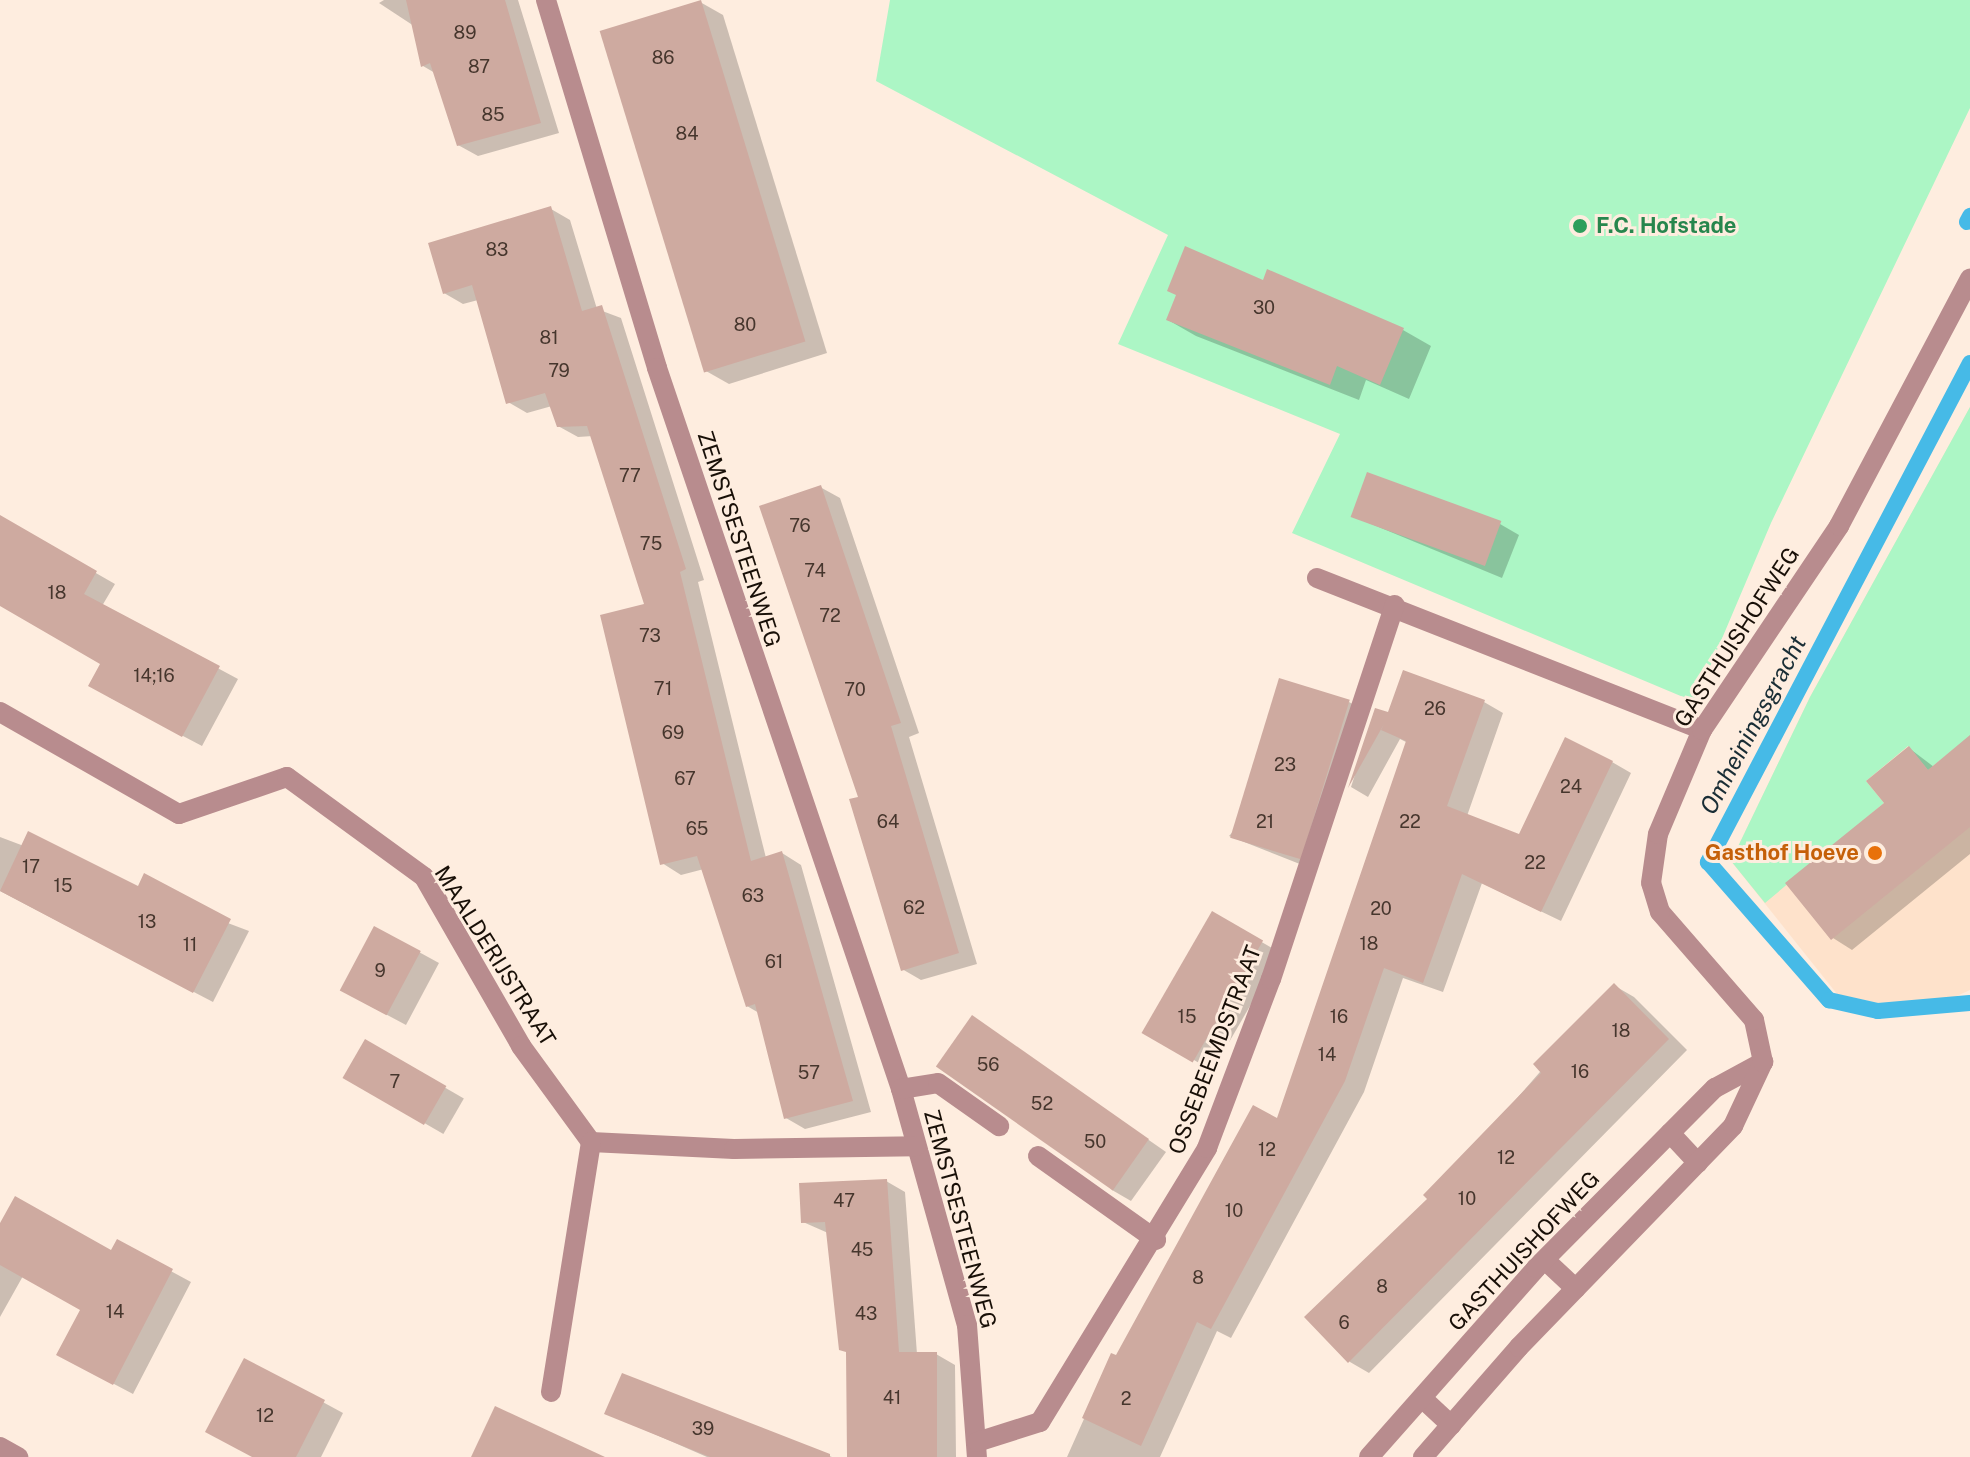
<!DOCTYPE html>
<html>
<head>
<meta charset="utf-8">
<style>
  body { margin:0 }
  #map { position:relative; width:1970px; height:1457px; overflow:hidden; background:#feeddf; font-family:"Public Sans",sans-serif }
  div>[style] { position:absolute }
  .built>* { inset:0; background:#fee2cb }
  .green>* { inset:0; background:#acf6c5 }
  .shadow>* { inset:0; background:#0003; transform-origin:0 0 }
  .stream>* { height:16px; margin:-8px; padding:0 8px; transform-origin:8px; border-radius:8px; background:#46bae7 }
  .building>* { inset:0; background:#ceaaa0; transform-origin:0 0 }
  .minor>* { height:20px; margin:-10px; padding:0 10px; transform-origin:10px; border-radius:10px; background:#b88c8e }
  .dots>* { width:22px; height:22px; translate:-50% -50%; box-sizing:border-box; border:4px solid #feeddf; border-radius:50% }
  span { translate:-50% -50%; white-space:nowrap; text-align:center; line-height:1.15; -webkit-text-stroke:6px #feeddf; paint-order:stroke }
  .number-label { font-size:18px; color:#46362d }
  .number-label span { -webkit-text-stroke-width:0 }
  .leisure-label { font-size:22px; color:#27864d; font-weight:700 }
  .left { translate:0 -50%; text-align:left }
  .street-label { font-size:22px; color:#180f07 }
  .food-label { font-size:22px; color:#c56008; font-weight:700 }
  .right { translate:-100% -50%; text-align:right }
  .water-label { font-size:24px; color:#192d35; font-style:italic }
</style>
</head>
<body>
<div id="map">
  <div class="built">
    <i style="clip-path:polygon(1970px 407px,1970px 990px,1948px 1000px,1878px 1003px,1837px 994px,1731px 861px,1810px 697px)"></i>
  </div>
  <div class="green">
    <i style="clip-path:polygon(890px 0,1970px 0,1970px 108px,1771px 523px,1695px 702px,1292px 533px,1340px 434px,1118px 344px,1168px 235px,876px 81px)"></i>
    <i style="clip-path:polygon(1970px 407px,1970px 759px,1959px 745px,1928px 770px,1908px 746px,1866px 781px,1884px 803px,1765px 903px,1731px 861px,1810px 697px)"></i>
  </div>
  <div class="shadow">
    <i style="clip-path:polygon(384px 0,518px 0,559px 133px,478px 156px,458px 145px,435px 73px,423px 66px,414px 26px,379px 3px)"></i>
    <i style="clip-path:polygon(700px 2px,723px 15px,827px 353px,729px 384px,706px 371px)"></i>
    <i style="clip-path:polygon(551px 209px,570px 220px,597px 309px,621px 318px,704px 580px,698px 582px,766px 858px,782px 853px,801px 865px,871px 1112px,805px 1129px,786px 1118px,759px 1013px,747px 1006px,704px 869px,681px 875px,662px 863px,647px 606px,593px 436px,578px 437px,558px 426px,552px 406px,527px 413px,508px 402px,478px 300px,463px 304px,444px 293px)"></i>
    <i style="clip-path:polygon(1168px 320px,1403px 330px,1431px 346px,1409px 399px,1366px 380px,1359px 400px,1196px 336px)"></i>
    <i style="clip-path:polygon(820px 487px,840px 498px,919px 733px,909px 737px,977px 964px,921px 980px,902px 969px)"></i>
    <i style="clip-path:polygon(1352px 516px,1500px 524px,1519px 535px,1502px 578px)"></i>
    <i style="clip-path:polygon(0 518px,115px 584px,102px 606px,238px 679px,202px 746px,109px 697px,102px 663px,0 604px)"></i>
    <i style="clip-path:polygon(1349px 702px,1367px 712px,1315px 870px,1229px 836px)"></i>
    <i style="clip-path:polygon(1484px 702px,1503px 713px,1467px 816px,1520px 836px,1612px 762px,1631px 773px,1561px 921px,1482px 883px,1443px 992px,1403px 978px,1364px 1092px,1231px 1338px,1217px 1331px,1160px 1457px,1067px 1457px,1112px 1356px,1117px 1358px,1279px 1121px,1408px 743px,1400px 739px,1368px 797px,1351px 787px,1376px 710px,1389px 715px)"></i>
    <i style="clip-path:polygon(1909px 748px,1934px 767px,1970px 753px,1970px 854px,1852px 950px,1833px 938px)"></i>
    <i style="clip-path:polygon(0 837px,249px 931px,213px 1002px,0 891px)"></i>
    <i style="left:1213px;top:914px;width:78px;height:136px;rotate:30deg"></i>
    <i style="clip-path:polygon(375px 928px,439px 963px,406px 1025px,361px 1001px)"></i>
    <i style="clip-path:polygon(1615px 986px,1634px 997px,1687px 1050px,1369px 1373px,1350px 1362px,1307px 1317px,1429px 1199px)"></i>
    <i style="clip-path:polygon(973px 1018px,1166px 1152px,1131px 1201px,1112px 1190px)"></i>
    <i style="left:366px;top:1042px;width:113px;height:41px;rotate:30deg"></i>
    <i style="clip-path:polygon(886px 1181px,905px 1192px,917px 1354px,936px 1354px,955px 1365px,956px 1457px,849px 1457px,848px 1353px,828px 1233px,803px 1222px)"></i>
    <i style="clip-path:polygon(0 1228px,112px 1253px,117px 1242px,191px 1282px,133px 1394px,78px 1365px,82px 1310px,23px 1276px,0 1317px)"></i>
    <i style="clip-path:polygon(245px 1360px,343px 1413px,321px 1457px,254px 1457px)"></i>
    <i style="clip-path:polygon(623px 1376px,832px 1457px,707px 1457px,606px 1413px)"></i>
  </div>
  <div class="stream">
    <i style="left:1967px;top:222px;width:7px;rotate:-63deg"></i>
    <i style="left:1970px;top:363px;width:564px;rotate:117.7deg"></i>
    <i style="left:1708px;top:862px;width:184px;rotate:48.8deg"></i>
    <i style="left:1829px;top:1000px;width:50px;rotate:12.7deg"></i>
    <i style="left:1878px;top:1011px;width:92px;rotate:-5deg"></i>
  </div>
  <div class="building">
    <i style="clip-path:polygon(406px 0,505px 0,541px 123px,457px 146px,430px 63px,421px 67px)"></i>
    <i style="left:701px;top:0;width:357px;height:106px;rotate:73deg"></i>
    <i style="clip-path:polygon(551px 206px,582px 311px,602px 305px,686px 569px,680px 572px,751px 861px,782px 851px,853px 1101px,784px 1119px,755px 1004px,746px 1007px,697px 856px,660px 865px,600px 615px,644px 604px,587px 426px,557px 427px,545px 393px,506px 404px,472px 285px,443px 294px,428px 243px)"></i>
    <i style="clip-path:polygon(1185px 246px,1263px 280px,1267px 269px,1404px 328px,1380px 385px,1337px 366px,1330px 385px,1166px 320px,1176px 295px,1167px 291px)"></i>
    <i style="left:1367px;top:472px;width:143px;height:48px;rotate:20deg"></i>
    <i style="clip-path:polygon(821px 485px,901px 723px,891px 726px,959px 953px,901px 971px,849px 799px,858px 797px,759px 506px)"></i>
    <i style="clip-path:polygon(0 515px,97px 571px,84px 594px,220px 666px,182px 737px,88px 686px,100px 664px,0 606px)"></i>
    <i style="clip-path:polygon(1403px 670px,1485px 700px,1447px 806px,1519px 834px,1565px 737px,1613px 761px,1541px 912px,1462px 874px,1423px 983px,1384px 968px,1345px 1081px,1211px 1329px,1197px 1322px,1141px 1446px,1082px 1418px,1111px 1353px,1116px 1355px,1253px 1105px,1277px 1118px,1406px 741px,1381px 730px,1384px 724px,1348px 788px,1375px 708px,1388px 712px)"></i>
    <i style="left:1279px;top:678px;width:74px;height:167px;rotate:17deg"></i>
    <i style="clip-path:polygon(1970px 735px,1970px 827px,1831px 940px,1785px 883px,1884px 803px,1866px 781px,1909px 746px,1928px 770px)"></i>
    <i style="clip-path:polygon(28px 831px,138px 886px,144px 873px,231px 919px,193px 993px,0 891px)"></i>
    <i style="left:1212px;top:911px;width:59px;height:141px;rotate:30deg"></i>
    <i style="left:374px;top:926px;width:53px;height:73px;rotate:28deg"></i>
    <i style="clip-path:polygon(1614px 983px,1669px 1039px,1348px 1363px,1304px 1317px,1427px 1199px,1423px 1195px,1541px 1073px,1533px 1064px)"></i>
    <i style="left:972px;top:1015px;width:216px;height:63px;rotate:35deg"></i>
    <i style="left:365px;top:1039px;width:94px;height:45px;rotate:30deg"></i>
    <i style="clip-path:polygon(887px 1179px,899px 1352px,937px 1352px,937px 1457px,847px 1457px,846px 1352px,839px 1350px,825px 1222px,801px 1223px,799px 1183px)"></i>
    <i style="clip-path:polygon(15px 1196px,111px 1250px,117px 1239px,173px 1269px,113px 1385px,56px 1355px,80px 1310px,0 1265px,0 1223px)"></i>
    <i style="clip-path:polygon(244px 1358px,325px 1400px,296px 1457px,252px 1457px,205px 1432px)"></i>
    <i style="clip-path:polygon(622px 1373px,830px 1454px,830px 1457px,710px 1457px,604px 1414px)"></i>
    <i style="clip-path:polygon(495px 1406px,605px 1457px,471px 1457px)"></i>
  </div>
  <div class="minor">
    <i style="left:546px;top:0;width:384px;rotate:73.2deg"></i>
    <i style="left:657px;top:368px;width:761px;rotate:71.3deg"></i>
    <i style="left:901px;top:1089px;width:245px;rotate:74.4deg"></i>
    <i style="left:967px;top:1325px;width:132px;rotate:85.7deg"></i>
    <i style="left:1317px;top:578px;width:414px;rotate:21.5deg"></i>
    <i style="left:0;top:712px;width:206px;rotate:29.7deg"></i>
    <i style="left:179px;top:814px;width:114px;rotate:-18.9deg"></i>
    <i style="left:287px;top:777px;width:170px;rotate:36.1deg"></i>
    <i style="left:424px;top:877px;width:195px;rotate:60.1deg"></i>
    <i style="left:521px;top:1046px;width:119px;rotate:53.9deg"></i>
    <i style="left:591px;top:1142px;width:143px;rotate:2.8deg"></i>
    <i style="left:734px;top:1149px;width:182px;rotate:-0.9deg"></i>
    <i style="left:901px;top:1089px;width:37px;rotate:-9deg"></i>
    <i style="left:938px;top:1083px;width:75px;rotate:35.2deg"></i>
    <i style="left:1670px;top:1133px;width:41px;rotate:47deg"></i>
    <i style="left:1038px;top:1156px;width:145px;rotate:35.4deg"></i>
    <i style="left:1545px;top:1260px;width:42px;rotate:43.1deg"></i>
    <i style="left:551px;top:1392px;width:253px;rotate:-80.9deg"></i>
    <i style="left:1422px;top:1398px;width:40px;rotate:43deg"></i>
    <i style="left:977px;top:1442px;width:66px;rotate:-17.6deg"></i>
    <i style="left:1040px;top:1422px;width:321px;rotate:-58.6deg"></i>
    <i style="left:1207px;top:1148px;width:181px;rotate:-69.3deg"></i>
    <i style="left:1271px;top:979px;width:394px;rotate:-71.7deg"></i>
    <i style="left:0;top:1447px;width:21px;rotate:29deg"></i>
    <i style="left:1369px;top:1457px;width:252px;rotate:-48.5deg"></i>
    <i style="left:1536px;top:1268px;width:254px;rotate:-45.2deg"></i>
    <i style="left:1715px;top:1088px;width:55px;rotate:-28.4deg"></i>
    <i style="left:1423px;top:1457px;width:146px;rotate:-48.9deg"></i>
    <i style="left:1519px;top:1347px;width:308px;rotate:-45.9deg"></i>
    <i style="left:1733px;top:1126px;width:71px;rotate:-64.9deg"></i>
    <i style="left:1763px;top:1062px;width:43px;rotate:-102.1deg"></i>
    <i style="left:1754px;top:1020px;width:143px;rotate:-131deg"></i>
    <i style="left:1660px;top:912px;width:30px;rotate:-107deg"></i>
    <i style="left:1651px;top:883px;width:49px;rotate:-81.9deg"></i>
    <i style="left:1658px;top:834px;width:113px;rotate:-67.1deg"></i>
    <i style="left:1702px;top:730px;width:246px;rotate:-56.1deg"></i>
    <i style="left:1839px;top:526px;width:280px;rotate:-62.1deg"></i>
  </div>
  <div class="dots">
    <i style="left:1580px;top:226px;background:#2e9e5b"></i>
    <i style="left:1875px;top:853px;background:#e8710a"></i>
  </div>
  <div class="number-label">
    <span style="left:465px;top:33px">89</span>
    <span style="left:663px;top:58px">86</span>
    <span style="left:479px;top:67px">87</span>
    <span style="left:493px;top:115px">85</span>
    <span style="left:687px;top:134px">84</span>
    <span style="left:497px;top:250px">83</span>
    <span style="left:1264px;top:308px">30</span>
    <span style="left:745px;top:325px">80</span>
    <span style="left:549px;top:338px">81</span>
    <span style="left:559px;top:371px">79</span>
    <span style="left:630px;top:476px">77</span>
    <span style="left:800px;top:526px">76</span>
    <span style="left:651px;top:544px">75</span>
    <span style="left:815px;top:571px">74</span>
    <span style="left:57px;top:593px">18</span>
    <span style="left:830px;top:616px">72</span>
    <span style="left:650px;top:636px">73</span>
    <span style="left:154px;top:676px">14;16</span>
    <span style="left:663px;top:689px">71</span>
    <span style="left:855px;top:690px">70</span>
    <span style="left:1435px;top:709px">26</span>
    <span style="left:673px;top:733px">69</span>
    <span style="left:1285px;top:765px">23</span>
    <span style="left:685px;top:779px">67</span>
    <span style="left:1571px;top:787px">24</span>
    <span style="left:888px;top:822px">64</span>
    <span style="left:1265px;top:822px">21</span>
    <span style="left:1410px;top:822px">22</span>
    <span style="left:697px;top:829px">65</span>
    <span style="left:1535px;top:863px">22</span>
    <span style="left:31px;top:867px">17</span>
    <span style="left:63px;top:886px">15</span>
    <span style="left:753px;top:896px">63</span>
    <span style="left:914px;top:908px">62</span>
    <span style="left:1381px;top:909px">20</span>
    <span style="left:147px;top:922px">13</span>
    <span style="left:1369px;top:944px">18</span>
    <span style="left:190px;top:945px">11</span>
    <span style="left:774px;top:962px">61</span>
    <span style="left:380px;top:971px">9</span>
    <span style="left:1187px;top:1017px">15</span>
    <span style="left:1339px;top:1017px">16</span>
    <span style="left:1621px;top:1031px">18</span>
    <span style="left:1327px;top:1055px">14</span>
    <span style="left:988px;top:1065px">56</span>
    <span style="left:1580px;top:1072px">16</span>
    <span style="left:809px;top:1073px">57</span>
    <span style="left:395px;top:1082px">7</span>
    <span style="left:1042px;top:1104px">52</span>
    <span style="left:1095px;top:1142px">50</span>
    <span style="left:1267px;top:1150px">12</span>
    <span style="left:1506px;top:1158px">12</span>
    <span style="left:1467px;top:1199px">10</span>
    <span style="left:844px;top:1201px">47</span>
    <span style="left:1234px;top:1211px">10</span>
    <span style="left:862px;top:1250px">45</span>
    <span style="left:1198px;top:1278px">8</span>
    <span style="left:1382px;top:1287px">8</span>
    <span style="left:115px;top:1312px">14</span>
    <span style="left:866px;top:1314px">43</span>
    <span style="left:1344px;top:1323px">6</span>
    <span style="left:892px;top:1398px">41</span>
    <span style="left:1126px;top:1399px">2</span>
    <span style="left:265px;top:1416px">12</span>
    <span style="left:703px;top:1429px">39</span>
  </div>
  <div class="leisure-label">
    <span class="left" style="left:1596px;top:226px">F.C. Hofstade</span>
  </div>
  <div class="street-label">
    <span style="left:739px;top:539px;rotate:72deg">ZEMSTSESTEENWEG</span>
    <span style="left:1737px;top:637px;rotate:-57deg">GASTHUISHOFWEG</span>
    <span style="left:495px;top:956px;rotate:58deg">MAALDERIJSTRAAT</span>
    <span style="left:1215px;top:1050px;rotate:-69deg">OSSEBEEMDSTRAAT</span>
    <span style="left:960px;top:1219px;rotate:75deg">ZEMSTSESTEENWEG</span>
    <span style="left:1524px;top:1251px;rotate:-47deg">GASTHUISHOFWEG</span>
  </div>
  <div class="food-label">
    <span class="right" style="left:1859px;top:853px">Gasthof Hoeve</span>
  </div>
  <div class="water-label">
    <span style="left:1753px;top:725px;rotate:-62deg">Omheiningsgracht</span>
  </div>
</div>
</body>
</html>
